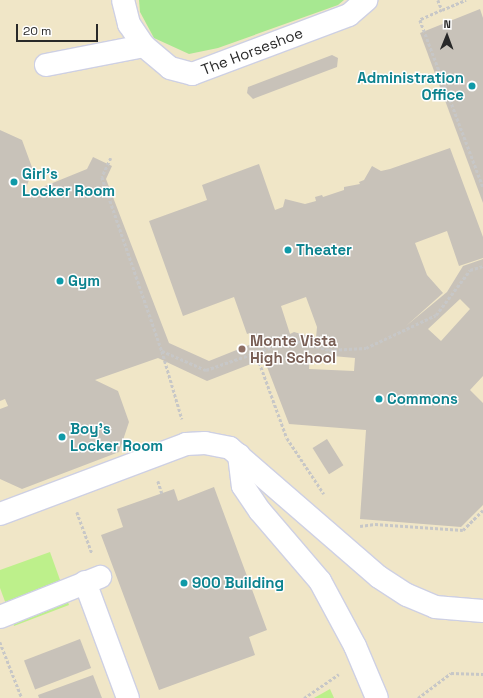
<!DOCTYPE html>
<html>
<head>
<meta charset="utf-8">
<style>
  body { margin:0 }
  #map { position:relative; width:483px; height:698px; overflow:hidden; background:#ece6d9; font-family:"Space Grotesk",sans-serif }
  div>[style] { position:absolute }
  .education>* { inset:0; background:#f0e6c7; transform-origin:0 0 }
  .green>* { inset:0; background:#a7e891 }
  .pitch>* { inset:0; background:#bdf08b }
  .building>* { inset:0; background:#c8c2b9; transform-origin:0 0 }
  .path>* { height:2.5px; margin-top:-1.25px; transform-origin:0; background:repeating-linear-gradient(90deg,#c7c7c7 0 3px,transparent 0 5px) }
  .roads { filter:drop-shadow(1px 0 #ced0e3) drop-shadow(-1px 0 #ced0e3) drop-shadow(0 1px #ced0e3) drop-shadow(0 -1px #ced0e3) }
  .minor>* { height:22px; margin:-11px; padding:0 11px; transform-origin:11px; border-radius:11px; background:#fff }
  .dots>* { width:11px; height:11px; translate:-50% -50%; box-sizing:border-box; border:2px solid #fff; border-radius:50% }
  span { translate:-50% -50%; white-space:nowrap; text-align:center; line-height:1.15; -webkit-text-stroke:3px #fff; paint-order:stroke }
  .street-label { font-size:15px; color:#292929 }
  .culture-label { font-size:15px; color:#0d838f; font-weight:700 }
  .right { translate:-100% -50%; text-align:right }
  .left { translate:0 -50%; text-align:left }
  .education-label { font-size:15px; color:#785e54; font-weight:700 }
  .north { position:absolute; left:427px; top:16px; width:40px; height:40px; -webkit-text-stroke:3px #fff; paint-order:stroke; rotate:1deg; font-size:11px; font-weight:700; line-height:16px; text-align:center; color:#292929 }
  .north::after { content:''; display:block; margin:auto; width:14px; height:18px; background:#292929; clip-path:polygon(50% 0,100% 100%,50% 72%,0 100%) }
  .scale { position:absolute; left:16px; top:24px; width:82px; height:18px; box-sizing:border-box; border:2px solid #292929; border-top:0; padding-left:5px; font-size:12px; line-height:14px; white-space:nowrap; color:#292929; -webkit-text-stroke:3px #fff; paint-order:stroke }
</style>
</head>
<body>
<div id="map">
  <div class="education">
    <i style="left:0;top:0;width:483px;height:698px"></i>
  </div>
  <div class="green">
    <i style="clip-path:polygon(139px 0,344px 0,338px 5px,218px 48px,189px 54px,154px 38px,140px 12px)"></i>
  </div>
  <div class="pitch">
    <i style="clip-path:polygon(50px 552px,69px 605px,14px 626px,0 588px,0 570px)"></i>
    <i style="clip-path:polygon(330px 689px,334px 698px,314px 698px)"></i>
  </div>
  <div class="building">
    <i style="clip-path:polygon(480px 9px,483px 18px,483px 203px,420px 33px)"></i>
    <i style="clip-path:polygon(332px 55px,338px 58px,337px 67px,253px 99px,247px 93px,248px 87px)"></i>
    <i style="clip-path:polygon(evenodd,0 130px,22px 140px,33px 170px,23px 195px,87px 169px,93px 157px,112px 166px,106px 179px,169px 343px,209px 361px,254px 343px,250px 333px,247px 334px,234px 297px,183px 316px,149px 221px,207px 200px,202px 185px,259px 164px,275px 210px,283px 207px,285px 199px,305px 204px,316px 201px,315px 197px,322px 195px,323px 197px,344px 190px,344px 187px,360px 184px,359px 182px,364px 180px,372px 166px,381px 171px,390px 169px,450px 148px,483px 237px,483px 258px,459px 266px,447px 231px,415px 243px,427px 275px,443px 293px,406px 326px,447px 292px,463px 266px,483px 259px,483px 376px,470px 390px,483px 403px,483px 505px,461px 527px,360px 519px,366px 430px,289px 424px,264px 359px,207px 381px,158px 358px,95px 380px,118px 391px,129px 422px,119px 452px,22px 489px,0 479px,0 409px,8px 406px,5px 399px,0 401px,0 130px,306px 297px,317px 327px,316px 338px,294px 332px,290px 334px,281px 306px,306px 297px,0 130px,460px 299px,470px 309px,441px 341px,428px 329px,460px 299px,0 130px,310px 354px,355px 358px,354px 371px,309px 369px,310px 354px)"></i>
    <i style="left:327px;top:439px;width:31px;height:17px;rotate:58deg"></i>
    <i style="clip-path:polygon(214px 487px,267px 630px,249px 637px,255px 655px,159px 690px,101px 535px,123px 527px,117px 509px,174px 489px,178px 501px)"></i>
    <i style="left:80px;top:639px;width:31px;height:60px;rotate:69deg"></i>
    <i style="clip-path:polygon(93px 675px,102px 698px,39px 698px,38px 695px)"></i>
  </div>
  <div class="path">
    <i style="left:438px;top:0;width:11px;rotate:68deg"></i>
    <i style="left:442px;top:10px;width:24px;rotate:156deg"></i>
    <i style="left:420px;top:20px;width:178px;rotate:69.3deg"></i>
    <i style="left:442px;top:10px;width:26px;rotate:-23deg"></i>
    <i style="left:111px;top:158px;width:21px;rotate:115deg"></i>
    <i style="left:102px;top:177px;width:184px;rotate:71deg"></i>
    <i style="left:162px;top:351px;width:48px;rotate:23.4deg"></i>
    <i style="left:206px;top:370px;width:91px;rotate:-19.2deg"></i>
    <i style="left:292px;top:340px;width:38px;rotate:15deg"></i>
    <i style="left:329px;top:350px;width:37px;rotate:-3deg"></i>
    <i style="left:366px;top:348px;width:77px;rotate:-25.2deg"></i>
    <i style="left:436px;top:315px;width:56px;rotate:-52.9deg"></i>
    <i style="left:470px;top:270px;width:14px;rotate:-17deg"></i>
    <i style="left:162px;top:351px;width:71px;rotate:73.6deg"></i>
    <i style="left:256px;top:353px;width:90px;rotate:70deg"></i>
    <i style="left:287px;top:438px;width:67px;rotate:56.5deg"></i>
    <i style="left:158px;top:481px;width:13px;rotate:72deg"></i>
    <i style="left:77px;top:512px;width:44px;rotate:69.9deg"></i>
    <i style="left:360px;top:526px;width:15px;rotate:-8deg"></i>
    <i style="left:375px;top:524px;width:88px;rotate:3.9deg"></i>
    <i style="left:463px;top:530px;width:28px;rotate:-45deg"></i>
    <i style="left:0;top:642px;width:60px;rotate:68.6deg"></i>
    <i style="left:304px;top:698px;width:42px;rotate:-34.4deg"></i>
    <i style="left:418px;top:698px;width:41px;rotate:-37.1deg"></i>
    <i style="left:451px;top:673px;width:32px;rotate:2deg"></i>
  </div>
  <div class="roads">
    <div class="minor">
      <i style="left:123px;top:0;width:25px;rotate:76deg"></i>
      <i style="left:129px;top:24px;width:27px;rotate:56deg"></i>
      <i style="left:144px;top:46px;width:34px;rotate:40deg"></i>
      <i style="left:170px;top:68px;width:23px;rotate:15deg"></i>
      <i style="left:192px;top:74px;width:168px;rotate:-20.6deg"></i>
      <i style="left:349px;top:15px;width:23px;rotate:-41deg"></i>
      <i style="left:46px;top:65px;width:100px;rotate:-11deg"></i>
      <i style="left:239px;top:455px;width:31px;rotate:83deg"></i>
      <i style="left:243px;top:486px;width:30px;rotate:56deg"></i>
      <i style="left:260px;top:511px;width:92px;rotate:49.4deg"></i>
      <i style="left:320px;top:581px;width:74px;rotate:61.7deg"></i>
      <i style="left:355px;top:646px;width:56px;rotate:67.1deg"></i>
      <i style="left:0;top:514px;width:199px;rotate:-20.6deg"></i>
      <i style="left:186px;top:444px;width:19px;rotate:-3deg"></i>
      <i style="left:205px;top:443px;width:25px;rotate:11deg"></i>
      <i style="left:230px;top:448px;width:197px;rotate:40.9deg"></i>
      <i style="left:379px;top:577px;width:33px;rotate:33deg"></i>
      <i style="left:407px;top:595px;width:30px;rotate:23deg"></i>
      <i style="left:435px;top:607px;width:48px;rotate:4.8deg"></i>
      <i style="left:85px;top:582px;width:124px;rotate:69.7deg"></i>
      <i style="left:0;top:617px;width:108px;rotate:-21.8deg"></i>
    </div>
  </div>
  <div class="dots">
    <i style="left:472px;top:86px;background:#0f9aa8"></i>
    <i style="left:14px;top:182px;background:#0f9aa8"></i>
    <i style="left:288px;top:250px;background:#0f9aa8"></i>
    <i style="left:60px;top:281px;background:#0f9aa8"></i>
    <i style="left:242px;top:349px;background:#8d6e63"></i>
    <i style="left:379px;top:399px;background:#0f9aa8"></i>
    <i style="left:62px;top:437px;background:#0f9aa8"></i>
    <i style="left:184px;top:583px;background:#0f9aa8"></i>
  </div>
  <div class="street-label">
    <span style="left:252px;top:51px;rotate:-21deg">The Horseshoe</span>
  </div>
  <div class="culture-label">
    <span class="right" style="left:464px;top:86px">Administration<br>Office</span>
    <span class="left" style="left:22px;top:182px">Girl's<br>Locker Room</span>
    <span class="left" style="left:296px;top:250px">Theater</span>
    <span class="left" style="left:68px;top:281px">Gym</span>
    <span class="left" style="left:387px;top:399px">Commons</span>
    <span class="left" style="left:70px;top:437px">Boy's<br>Locker Room</span>
    <span class="left" style="left:192px;top:583px">900 Building</span>
  </div>
  <div class="education-label">
    <span class="left" style="left:250px;top:349px">Monte Vista<br>High School</span>
  </div>
  <div class="north">N</div>
  <div class="scale">20 m</div>
</div>
</body>
</html>
